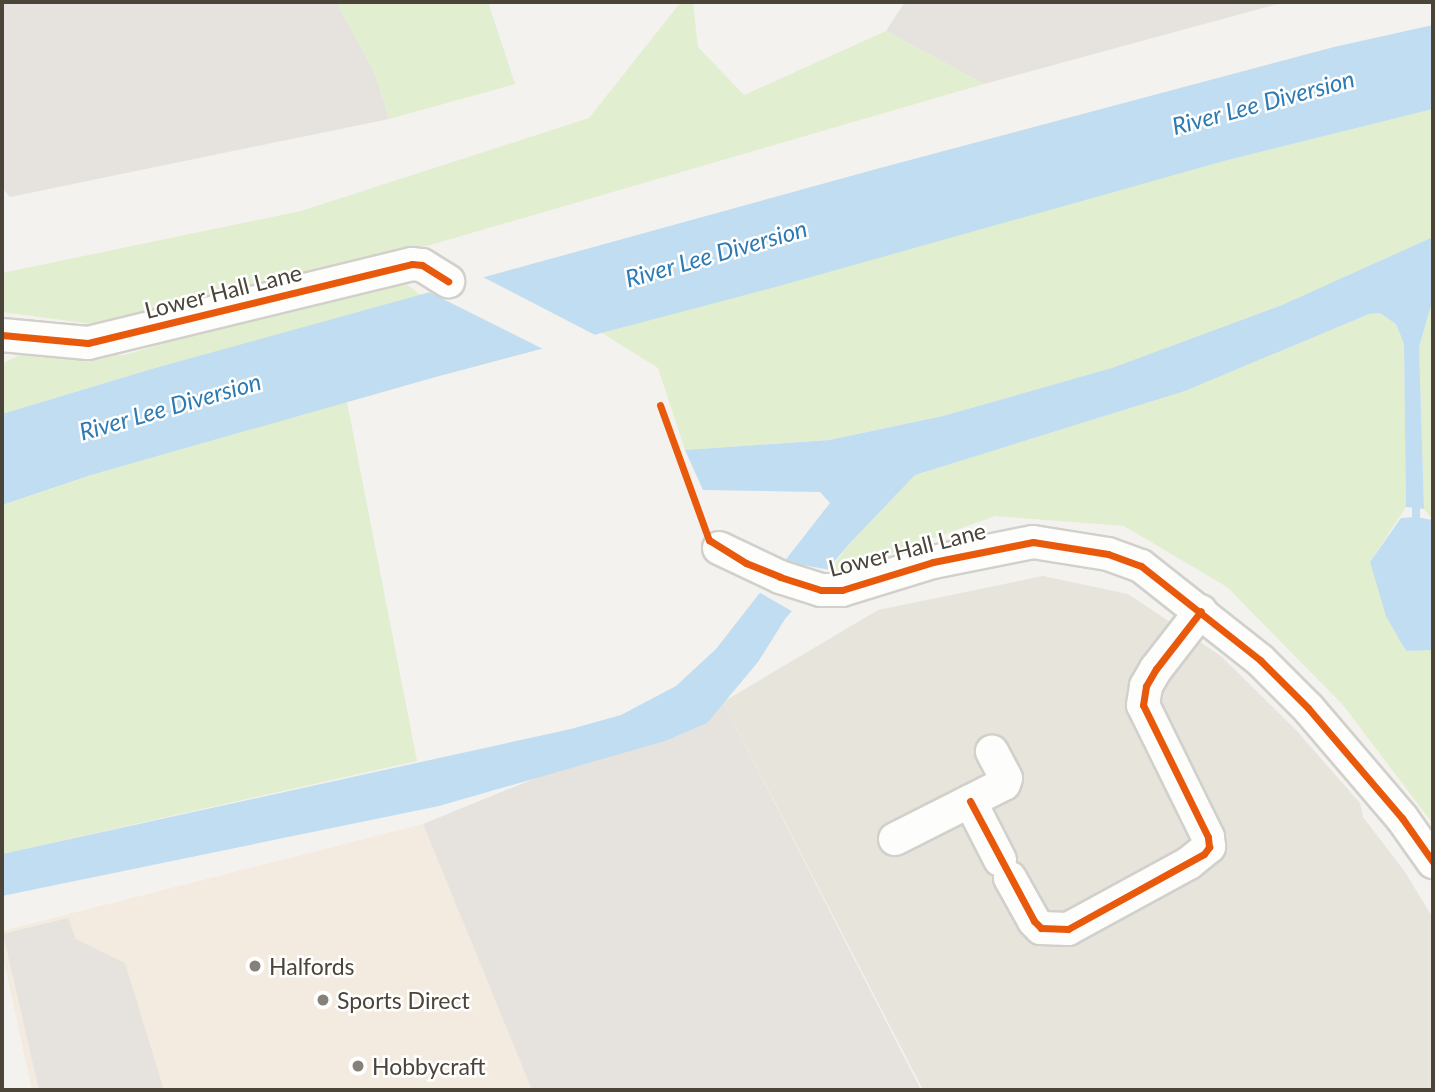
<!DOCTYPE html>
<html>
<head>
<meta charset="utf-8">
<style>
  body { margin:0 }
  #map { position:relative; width:1435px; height:1092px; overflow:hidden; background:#f4f2ee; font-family:Lato,sans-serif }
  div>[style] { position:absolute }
  .residential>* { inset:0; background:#e7e4dc }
  .commercial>* { inset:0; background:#f3ebdf }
  .industrial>* { inset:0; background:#e6e2de }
  .green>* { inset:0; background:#e1eecf }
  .parking>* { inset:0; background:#e6e3df }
  .water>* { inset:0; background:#c0ddf1 }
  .pier>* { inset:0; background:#f4f2ee }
  .stream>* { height:8px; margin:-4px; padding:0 4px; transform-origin:4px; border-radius:4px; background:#c0ddf1 }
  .roads { filter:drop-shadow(2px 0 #d2d0cb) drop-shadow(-2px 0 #d2d0cb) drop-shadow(0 2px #d2d0cb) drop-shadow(0 -2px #d2d0cb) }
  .street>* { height:32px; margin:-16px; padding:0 16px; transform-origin:16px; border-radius:16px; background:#fdfdfc }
  .cycleway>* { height:7px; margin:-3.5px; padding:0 3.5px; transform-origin:3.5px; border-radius:3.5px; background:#e8590c }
  .dots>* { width:19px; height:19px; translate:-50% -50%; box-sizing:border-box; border:4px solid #fff; border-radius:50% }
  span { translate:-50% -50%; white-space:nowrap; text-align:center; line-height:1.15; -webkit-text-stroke:5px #fff; paint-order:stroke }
  .street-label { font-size:23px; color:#4b4439 }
  .poi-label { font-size:23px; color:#4b4439 }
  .left { translate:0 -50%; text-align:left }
  .water-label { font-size:24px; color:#2e7ab2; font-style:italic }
  .frame { position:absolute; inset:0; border:4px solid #4b4439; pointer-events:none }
</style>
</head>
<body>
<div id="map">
  <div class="residential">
    <i style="clip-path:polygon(1043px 576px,1128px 594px,1221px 656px,1296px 730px,1360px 803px,1363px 817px,1405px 872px,1433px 918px,1433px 1090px,923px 1090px,723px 702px,878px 610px)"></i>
  </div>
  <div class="commercial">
    <i style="clip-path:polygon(423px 824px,532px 1090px,32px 1090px,2px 953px,2px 931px)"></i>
  </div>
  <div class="industrial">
    <i style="clip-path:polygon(2px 2px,336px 2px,374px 71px,389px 119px,10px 197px,2px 188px)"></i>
    <i style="clip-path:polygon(905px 2px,1285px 2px,984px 84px,886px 31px)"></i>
    <i style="clip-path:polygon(723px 702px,921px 1090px,532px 1090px,423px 824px)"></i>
  </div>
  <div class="green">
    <i style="clip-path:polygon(336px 2px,488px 2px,515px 84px,389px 119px,374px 71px)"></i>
    <i style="clip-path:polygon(681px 2px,693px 2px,698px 47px,744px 95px,886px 31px,984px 84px,413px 250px,99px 325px,2px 312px,2px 273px,301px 211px,589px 118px)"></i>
    <i style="clip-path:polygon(1433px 109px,1433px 237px,1282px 305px,1113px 368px,943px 416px,828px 440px,685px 450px,658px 368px,602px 333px,1224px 161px)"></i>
    <i style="clip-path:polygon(405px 283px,422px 296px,155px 368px,2px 414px,2px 364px,21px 354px,125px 355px,289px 305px)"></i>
    <i style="clip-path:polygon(1433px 299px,1433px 520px,1424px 509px,1419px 347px)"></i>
    <i style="clip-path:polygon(1380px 313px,1396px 324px,1404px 344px,1406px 507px,1370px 562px,1405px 651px,1433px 650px,1433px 824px,1343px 705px,1227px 587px,1124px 526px,995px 516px,823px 578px,851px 542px,915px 475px,1185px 391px,1369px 314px)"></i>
    <i style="clip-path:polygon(347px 402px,417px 761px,2px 854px,2px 505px,91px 475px)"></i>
  </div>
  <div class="parking">
    <i style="clip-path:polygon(68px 918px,76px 939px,125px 963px,164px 1090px,39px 1090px,3px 934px)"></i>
  </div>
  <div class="water">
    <i style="clip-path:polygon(1433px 25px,1433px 109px,1224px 161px,779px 286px,432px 378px,91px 475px,2px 505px,2px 414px,155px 368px,880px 168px,1334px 47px)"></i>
    <i style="clip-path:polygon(1433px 237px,1433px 299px,1419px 347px,1424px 509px,1406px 507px,1404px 344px,1396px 324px,1380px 313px,1369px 314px,1185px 391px,915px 475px,851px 542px,785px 619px,758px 662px,707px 723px,665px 741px,439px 806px,2px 896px,2px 854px,571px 729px,621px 715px,676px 686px,716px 649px,830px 503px,820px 492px,703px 490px,685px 450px,829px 440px,943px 416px,1112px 368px,1282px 305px)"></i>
    <i style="clip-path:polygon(1416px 517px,1433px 520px,1433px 650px,1406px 651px,1386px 616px,1370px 562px,1401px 518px)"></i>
  </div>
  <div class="pier">
    <i style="clip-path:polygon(481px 276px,599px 337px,547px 351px,427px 291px)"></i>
    <i style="clip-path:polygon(779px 561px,831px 570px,795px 613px,757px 591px)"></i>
  </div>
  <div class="stream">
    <i style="left:1416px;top:499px;width:18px;rotate:90deg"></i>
  </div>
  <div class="roads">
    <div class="street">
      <i style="left:2px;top:335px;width:86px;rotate:5.3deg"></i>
      <i style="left:88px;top:343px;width:333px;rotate:-13.7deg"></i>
      <i style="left:412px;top:264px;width:10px;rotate:6deg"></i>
      <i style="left:422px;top:265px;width:31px;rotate:32deg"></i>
      <i style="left:719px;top:548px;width:68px;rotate:25.4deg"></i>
      <i style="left:780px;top:577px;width:43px;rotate:17.6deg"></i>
      <i style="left:821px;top:590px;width:21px"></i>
      <i style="left:842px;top:590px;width:95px;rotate:-17.1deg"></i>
      <i style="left:933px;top:562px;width:102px;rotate:-11.3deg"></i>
      <i style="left:1033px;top:542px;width:76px;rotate:9.1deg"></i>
      <i style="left:1108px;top:554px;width:35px;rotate:20deg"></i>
      <i style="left:1141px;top:566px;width:152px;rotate:38.3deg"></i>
      <i style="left:1260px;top:660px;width:68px;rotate:45deg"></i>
      <i style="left:1308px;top:708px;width:145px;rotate:49.5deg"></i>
      <i style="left:1402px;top:818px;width:54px;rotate:54.8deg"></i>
      <i style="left:970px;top:801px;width:66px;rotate:63deg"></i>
      <i style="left:895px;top:839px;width:122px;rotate:-26.8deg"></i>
      <i style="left:1004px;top:784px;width:6px;rotate:-72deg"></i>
      <i style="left:1006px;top:778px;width:30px;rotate:-118deg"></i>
      <i style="left:1010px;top:878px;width:49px;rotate:60.8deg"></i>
      <i style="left:1034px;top:921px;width:10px;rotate:45deg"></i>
      <i style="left:1041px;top:928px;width:27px;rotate:2deg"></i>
      <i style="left:1068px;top:929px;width:138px;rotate:-28.6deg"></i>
      <i style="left:1189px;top:863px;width:26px;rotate:-39deg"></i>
      <i style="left:1209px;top:847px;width:10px;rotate:-96deg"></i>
      <i style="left:1208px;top:837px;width:147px;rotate:-116.2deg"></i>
      <i style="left:1143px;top:705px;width:19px;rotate:-81deg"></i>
      <i style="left:1146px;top:686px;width:20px;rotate:-60deg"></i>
      <i style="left:1156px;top:669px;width:73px;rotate:-52.2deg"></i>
    </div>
  </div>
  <div class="cycleway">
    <i style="left:2px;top:335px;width:86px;rotate:5.3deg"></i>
    <i style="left:88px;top:343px;width:333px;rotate:-13.7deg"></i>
    <i style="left:412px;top:264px;width:10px;rotate:6deg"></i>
    <i style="left:422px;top:265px;width:31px;rotate:32deg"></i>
    <i style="left:660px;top:405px;width:144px;rotate:70.1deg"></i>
    <i style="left:709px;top:540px;width:44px;rotate:31.9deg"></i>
    <i style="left:746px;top:563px;width:37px;rotate:22deg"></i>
    <i style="left:780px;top:577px;width:43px;rotate:17.6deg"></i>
    <i style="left:821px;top:590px;width:21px"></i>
    <i style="left:842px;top:590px;width:95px;rotate:-17.1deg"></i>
    <i style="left:933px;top:562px;width:102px;rotate:-11.3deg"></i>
    <i style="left:1033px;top:542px;width:76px;rotate:9.1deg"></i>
    <i style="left:1108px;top:554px;width:35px;rotate:20deg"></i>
    <i style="left:1141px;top:566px;width:152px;rotate:38.3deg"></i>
    <i style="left:1260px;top:660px;width:68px;rotate:45deg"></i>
    <i style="left:1308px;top:708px;width:145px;rotate:49.5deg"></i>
    <i style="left:1402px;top:818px;width:54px;rotate:54.8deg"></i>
    <i style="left:970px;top:801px;width:136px;rotate:61.9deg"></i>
    <i style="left:1034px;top:921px;width:10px;rotate:45deg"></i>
    <i style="left:1041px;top:928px;width:27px;rotate:2deg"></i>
    <i style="left:1068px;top:929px;width:155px;rotate:-28.9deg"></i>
    <i style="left:1204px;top:854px;width:9px;rotate:-54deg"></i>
    <i style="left:1209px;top:847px;width:10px;rotate:-96deg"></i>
    <i style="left:1208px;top:837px;width:147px;rotate:-116.2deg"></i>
    <i style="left:1143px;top:705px;width:19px;rotate:-81deg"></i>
    <i style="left:1146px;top:686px;width:20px;rotate:-60deg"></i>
    <i style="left:1156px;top:669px;width:73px;rotate:-52.2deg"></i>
  </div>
  <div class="dots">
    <i style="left:255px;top:966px;background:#868178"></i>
    <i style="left:323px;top:1000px;background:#868178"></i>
    <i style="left:358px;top:1066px;background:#868178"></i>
  </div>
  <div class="street-label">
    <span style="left:223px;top:291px;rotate:-14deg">Lower Hall Lane</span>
    <span style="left:907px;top:549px;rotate:-14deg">Lower Hall Lane</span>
  </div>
  <div class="poi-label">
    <span class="left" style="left:269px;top:966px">Halfords</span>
    <span class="left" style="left:337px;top:1000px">Sports Direct</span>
    <span class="left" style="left:372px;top:1066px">Hobbycraft</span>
  </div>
  <div class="water-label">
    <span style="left:1263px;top:102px;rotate:-15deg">River Lee Diversion</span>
    <span style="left:716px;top:253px;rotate:-16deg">River Lee Diversion</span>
    <span style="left:170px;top:406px;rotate:-16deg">River Lee Diversion</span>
  </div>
  <div class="frame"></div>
</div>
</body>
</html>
